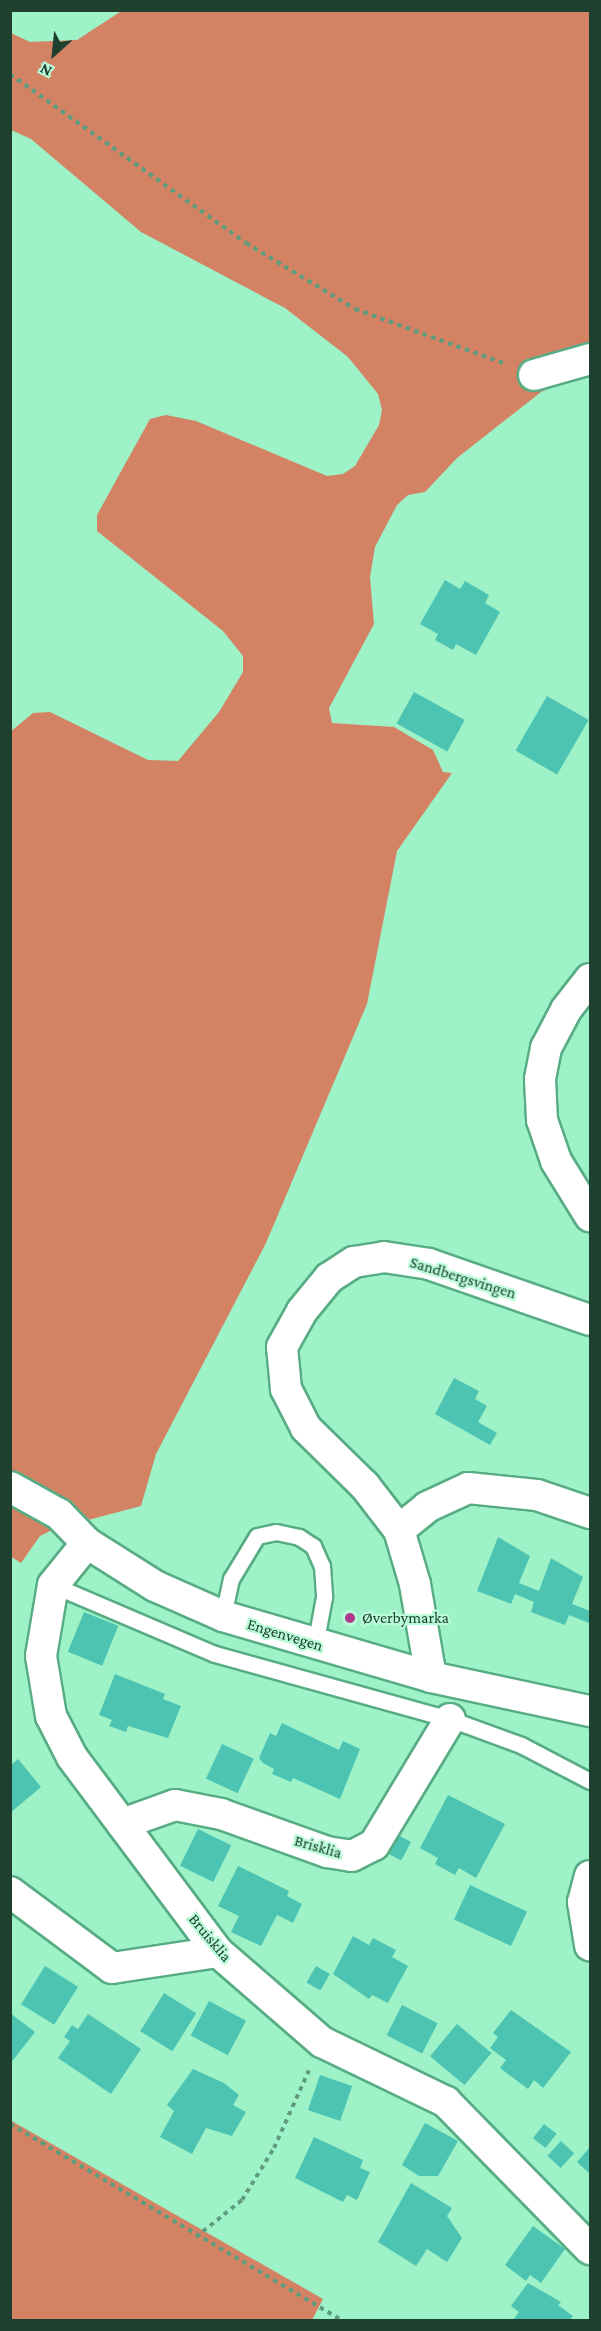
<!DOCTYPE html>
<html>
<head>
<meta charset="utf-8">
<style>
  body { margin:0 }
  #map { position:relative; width:601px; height:2331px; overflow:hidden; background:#9df2c7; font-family:"Crimson Pro",serif }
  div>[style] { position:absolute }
  .forest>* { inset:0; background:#d38264 }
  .building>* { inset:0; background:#4dc4b2; transform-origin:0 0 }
  .path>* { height:4px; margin-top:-2px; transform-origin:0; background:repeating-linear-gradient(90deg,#5f9b7d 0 4.5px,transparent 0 9px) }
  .roads { filter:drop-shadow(2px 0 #58ac84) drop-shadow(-2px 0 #58ac84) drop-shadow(0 2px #58ac84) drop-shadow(0 -2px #58ac84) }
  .service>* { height:15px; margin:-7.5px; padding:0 7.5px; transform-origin:7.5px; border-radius:7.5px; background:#fff }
  .minor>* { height:30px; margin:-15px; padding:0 15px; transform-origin:15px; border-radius:15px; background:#fff }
  .dots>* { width:16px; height:16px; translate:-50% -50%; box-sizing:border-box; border:3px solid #b9fbd8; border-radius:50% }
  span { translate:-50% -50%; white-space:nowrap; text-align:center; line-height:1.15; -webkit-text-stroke:4.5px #b9fbd8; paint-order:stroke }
  .street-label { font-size:16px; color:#1d402f }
  .poi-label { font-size:16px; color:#1d402f }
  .left { translate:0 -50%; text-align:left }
  .frame { position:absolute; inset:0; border:12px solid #1d402f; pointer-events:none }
  .north { position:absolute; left:24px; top:24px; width:60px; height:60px; -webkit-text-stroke:4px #b9fbd8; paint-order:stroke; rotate:207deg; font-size:16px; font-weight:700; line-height:24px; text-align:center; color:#1d402f }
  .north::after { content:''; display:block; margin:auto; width:21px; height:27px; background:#1d402f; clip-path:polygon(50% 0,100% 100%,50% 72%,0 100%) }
</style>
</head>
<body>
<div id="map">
  <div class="forest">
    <i style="clip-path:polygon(123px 10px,590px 11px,590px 370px,541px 392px,457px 458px,425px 492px,408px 495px,397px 505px,375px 547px,370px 577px,374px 624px,329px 708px,332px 723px,394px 727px,433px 750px,443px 772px,452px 773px,397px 851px,367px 1004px,266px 1243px,156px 1454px,141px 1506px,54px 1529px,40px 1536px,21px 1563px,10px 1556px,10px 732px,33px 713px,50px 712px,148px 760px,178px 761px,219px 712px,243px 672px,243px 656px,223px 631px,97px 531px,97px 515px,150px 419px,166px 415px,196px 421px,327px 476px,343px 474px,355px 466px,379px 425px,382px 410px,378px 394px,348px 357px,285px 308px,141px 232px,31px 139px,11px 130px,11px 33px,30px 42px,77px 40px)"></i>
    <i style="clip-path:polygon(10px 2120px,323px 2299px,312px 2320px,11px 2320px)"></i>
  </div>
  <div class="building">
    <i style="clip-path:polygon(445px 580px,460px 589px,465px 581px,489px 595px,485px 603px,500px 612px,476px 655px,456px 644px,453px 650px,435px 640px,438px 634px,420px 624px)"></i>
    <i style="left:414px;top:692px;width:58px;height:36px;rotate:29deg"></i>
    <i style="left:547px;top:696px;width:48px;height:63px;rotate:30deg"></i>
    <i style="clip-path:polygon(454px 1378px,479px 1391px,475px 1399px,487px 1406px,478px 1422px,497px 1433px,490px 1445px,435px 1414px)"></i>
    <i style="clip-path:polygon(498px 1537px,530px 1556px,519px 1583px,539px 1591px,551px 1558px,583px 1577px,572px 1604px,590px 1611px,589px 1623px,569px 1615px,565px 1625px,531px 1612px,534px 1602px,515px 1594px,511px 1604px,477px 1591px)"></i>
    <i style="left:84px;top:1612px;width:37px;height:43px;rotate:22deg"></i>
    <i style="clip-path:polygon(115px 1674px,165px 1694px,163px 1699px,181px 1706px,168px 1738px,128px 1726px,126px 1732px,109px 1726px,112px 1720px,99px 1715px)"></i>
    <i style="clip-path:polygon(282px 1723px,339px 1750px,343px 1741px,360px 1749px,340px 1799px,293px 1778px,291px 1782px,272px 1774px,274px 1769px,263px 1763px,259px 1758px,270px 1733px,276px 1736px)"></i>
    <i style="left:222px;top:1744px;width:35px;height:38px;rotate:25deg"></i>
    <i style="clip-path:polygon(18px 1759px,41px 1787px,10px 1813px,10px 1766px)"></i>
    <i style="clip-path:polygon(448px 1795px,505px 1824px,476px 1878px,459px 1868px,455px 1875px,435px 1864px,438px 1858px,420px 1848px)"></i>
    <i style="left:198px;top:1829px;width:37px;height:41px;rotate:26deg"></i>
    <i style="left:396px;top:1834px;width:17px;height:21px;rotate:28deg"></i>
    <i style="clip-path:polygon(238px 1866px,289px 1891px,287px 1896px,302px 1904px,293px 1923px,277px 1915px,261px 1946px,231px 1932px,239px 1916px,218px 1906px)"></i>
    <i style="left:470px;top:1885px;width:63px;height:38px;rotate:25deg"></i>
    <i style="clip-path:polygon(353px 1936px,369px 1945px,373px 1938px,396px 1950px,392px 1957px,408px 1966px,388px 2003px,372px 1995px,369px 1999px,333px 1974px)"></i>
    <i style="left:45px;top:1966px;width:39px;height:45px;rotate:32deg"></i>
    <i style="left:316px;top:1966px;width:16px;height:19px;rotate:30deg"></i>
    <i style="left:164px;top:1993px;width:38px;height:45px;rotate:32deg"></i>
    <i style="left:209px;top:2001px;width:42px;height:39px;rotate:28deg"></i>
    <i style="left:402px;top:2005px;width:40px;height:34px;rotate:27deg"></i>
    <i style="clip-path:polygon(511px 2010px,571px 2052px,543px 2088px,534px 2080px,528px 2089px,500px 2068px,506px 2060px,490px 2048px,498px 2037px,493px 2033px)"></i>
    <i style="clip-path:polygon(10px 2013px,35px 2032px,10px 2064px)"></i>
    <i style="clip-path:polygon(88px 2014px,141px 2049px,111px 2094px,58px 2058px,70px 2041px,64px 2037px,72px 2025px,78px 2029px)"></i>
    <i style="left:457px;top:2024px;width:45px;height:42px;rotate:40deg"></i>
    <i style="clip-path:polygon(193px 2069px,224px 2083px,239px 2095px,233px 2105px,246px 2112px,232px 2136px,206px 2128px,192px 2154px,160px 2137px,174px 2111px,167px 2105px)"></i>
    <i style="left:320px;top:2075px;width:34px;height:37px;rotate:19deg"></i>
    <i style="clip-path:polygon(425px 2123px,458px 2141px,438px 2176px,419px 2176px,402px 2165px)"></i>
    <i style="left:544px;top:2124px;width:16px;height:18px;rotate:38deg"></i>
    <i style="clip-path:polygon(314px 2137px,363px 2160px,360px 2168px,370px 2172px,357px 2200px,347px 2195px,343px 2202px,295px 2178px)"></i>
    <i style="left:561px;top:2141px;width:18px;height:20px;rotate:43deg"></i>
    <i style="clip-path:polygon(590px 2147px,590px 2174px,577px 2162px)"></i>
    <i style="clip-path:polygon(411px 2183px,452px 2208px,447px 2216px,462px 2238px,447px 2262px,427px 2249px,416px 2266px,378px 2242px)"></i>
    <i style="clip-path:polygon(533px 2226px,565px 2249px,541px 2283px,530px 2275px,526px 2281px,505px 2265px)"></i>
    <i style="clip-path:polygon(528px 2283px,561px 2302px,558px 2305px,573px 2316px,570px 2320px,513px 2320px,519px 2312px,511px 2306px)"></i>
  </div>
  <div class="path">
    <i style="left:10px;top:74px;width:290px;rotate:35.6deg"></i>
    <i style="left:246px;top:243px;width:127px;rotate:31.2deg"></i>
    <i style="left:355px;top:309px;width:161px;rotate:20deg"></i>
    <i style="left:10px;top:2124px;width:385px;rotate:30.6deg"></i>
    <i style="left:196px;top:2237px;width:59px;rotate:-38.8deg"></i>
    <i style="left:242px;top:2200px;width:61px;rotate:-58.4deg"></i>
    <i style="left:274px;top:2148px;width:85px;rotate:-65.8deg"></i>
  </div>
  <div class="roads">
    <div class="service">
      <i style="left:53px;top:1585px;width:176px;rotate:23.1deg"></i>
      <i style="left:215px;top:1654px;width:244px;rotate:15.5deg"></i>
      <i style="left:450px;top:1719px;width:76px;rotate:20.1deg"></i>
      <i style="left:521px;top:1745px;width:78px;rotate:27.6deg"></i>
      <i style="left:223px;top:1616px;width:38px;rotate:-78deg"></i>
      <i style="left:231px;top:1579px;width:50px;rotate:-58.8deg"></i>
      <i style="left:257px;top:1536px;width:19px;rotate:-12deg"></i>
      <i style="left:276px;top:1532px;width:24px;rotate:12deg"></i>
      <i style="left:299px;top:1537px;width:17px;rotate:33deg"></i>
      <i style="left:313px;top:1546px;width:22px;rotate:66deg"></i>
      <i style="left:322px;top:1566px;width:31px;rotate:86deg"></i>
      <i style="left:324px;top:1597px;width:49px;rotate:100.6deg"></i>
    </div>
    <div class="minor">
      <i style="left:534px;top:375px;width:58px;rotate:-15.9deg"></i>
      <i style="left:590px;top:979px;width:39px;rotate:128deg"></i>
      <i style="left:566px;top:1010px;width:43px;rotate:117.8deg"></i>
      <i style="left:546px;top:1048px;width:32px;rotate:101deg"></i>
      <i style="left:540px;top:1079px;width:41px;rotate:87.2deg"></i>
      <i style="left:542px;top:1120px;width:43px;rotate:71.1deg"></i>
      <i style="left:556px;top:1161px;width:65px;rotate:58.3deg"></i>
      <i style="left:10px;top:1487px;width:56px;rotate:28.9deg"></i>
      <i style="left:59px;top:1514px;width:40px;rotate:46deg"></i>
      <i style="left:87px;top:1543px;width:80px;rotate:32.3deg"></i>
      <i style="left:155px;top:1586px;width:74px;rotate:23.8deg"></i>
      <i style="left:223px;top:1616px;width:217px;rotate:16.3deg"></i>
      <i style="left:431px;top:1677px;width:163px;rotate:12.1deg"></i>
      <i style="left:399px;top:1530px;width:36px;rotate:-39deg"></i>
      <i style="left:427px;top:1507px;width:45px;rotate:-24.9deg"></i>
      <i style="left:468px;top:1488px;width:69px;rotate:5.8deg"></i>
      <i style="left:537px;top:1495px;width:56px;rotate:18.8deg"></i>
      <i style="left:87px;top:1543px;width:54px;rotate:129deg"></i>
      <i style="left:53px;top:1585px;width:72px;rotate:99.6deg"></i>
      <i style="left:41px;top:1656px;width:61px;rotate:80.5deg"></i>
      <i style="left:51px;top:1716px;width:46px;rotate:62.9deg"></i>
      <i style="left:72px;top:1757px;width:244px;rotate:53.2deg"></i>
      <i style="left:218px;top:1952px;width:138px;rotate:40.9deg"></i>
      <i style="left:322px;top:2042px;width:138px;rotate:25.8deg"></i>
      <i style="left:446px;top:2102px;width:206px;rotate:45.6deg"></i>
      <i style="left:431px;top:1677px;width:94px;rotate:-99.8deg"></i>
      <i style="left:415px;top:1584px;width:56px;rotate:-106.5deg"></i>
      <i style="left:399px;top:1530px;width:56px;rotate:-127.7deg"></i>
      <i style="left:365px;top:1486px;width:83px;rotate:-135.5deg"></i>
      <i style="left:306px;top:1428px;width:44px;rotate:-117.1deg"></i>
      <i style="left:286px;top:1389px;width:42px;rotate:-95.4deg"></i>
      <i style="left:282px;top:1347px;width:41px;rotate:-60.9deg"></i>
      <i style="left:302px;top:1311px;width:43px;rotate:-50.7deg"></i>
      <i style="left:329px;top:1278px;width:30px;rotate:-33deg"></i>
      <i style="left:354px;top:1262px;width:30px;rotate:-9deg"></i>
      <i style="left:384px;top:1257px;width:46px;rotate:8.8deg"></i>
      <i style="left:429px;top:1264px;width:170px;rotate:19.2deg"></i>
      <i style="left:122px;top:1824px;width:56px;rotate:-19.7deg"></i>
      <i style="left:175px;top:1805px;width:47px;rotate:11.1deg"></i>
      <i style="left:221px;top:1814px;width:113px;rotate:19.7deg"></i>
      <i style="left:327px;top:1852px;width:25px;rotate:9deg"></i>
      <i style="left:352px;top:1856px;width:25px;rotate:-27deg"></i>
      <i style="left:374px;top:1845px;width:147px;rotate:-58.9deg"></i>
      <i style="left:590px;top:1876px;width:27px;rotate:105deg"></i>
      <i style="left:583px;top:1902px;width:44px;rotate:80.8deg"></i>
      <i style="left:10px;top:1892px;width:127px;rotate:36.7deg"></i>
      <i style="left:112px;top:1968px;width:107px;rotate:-8.6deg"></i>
    </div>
  </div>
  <div class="dots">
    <i style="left:350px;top:1618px;background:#af378d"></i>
  </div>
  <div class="street-label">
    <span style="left:463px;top:1278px;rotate:17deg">Sandbergsvingen</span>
    <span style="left:285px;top:1635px;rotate:17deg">Engenvegen</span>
    <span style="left:318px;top:1847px;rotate:16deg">Brisklia</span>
    <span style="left:210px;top:1938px;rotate:50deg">Bruisklia</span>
  </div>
  <div class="poi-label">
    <span class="left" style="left:362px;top:1618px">Øverbymarka</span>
  </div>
  <div class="frame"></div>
  <div class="north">N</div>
</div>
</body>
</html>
